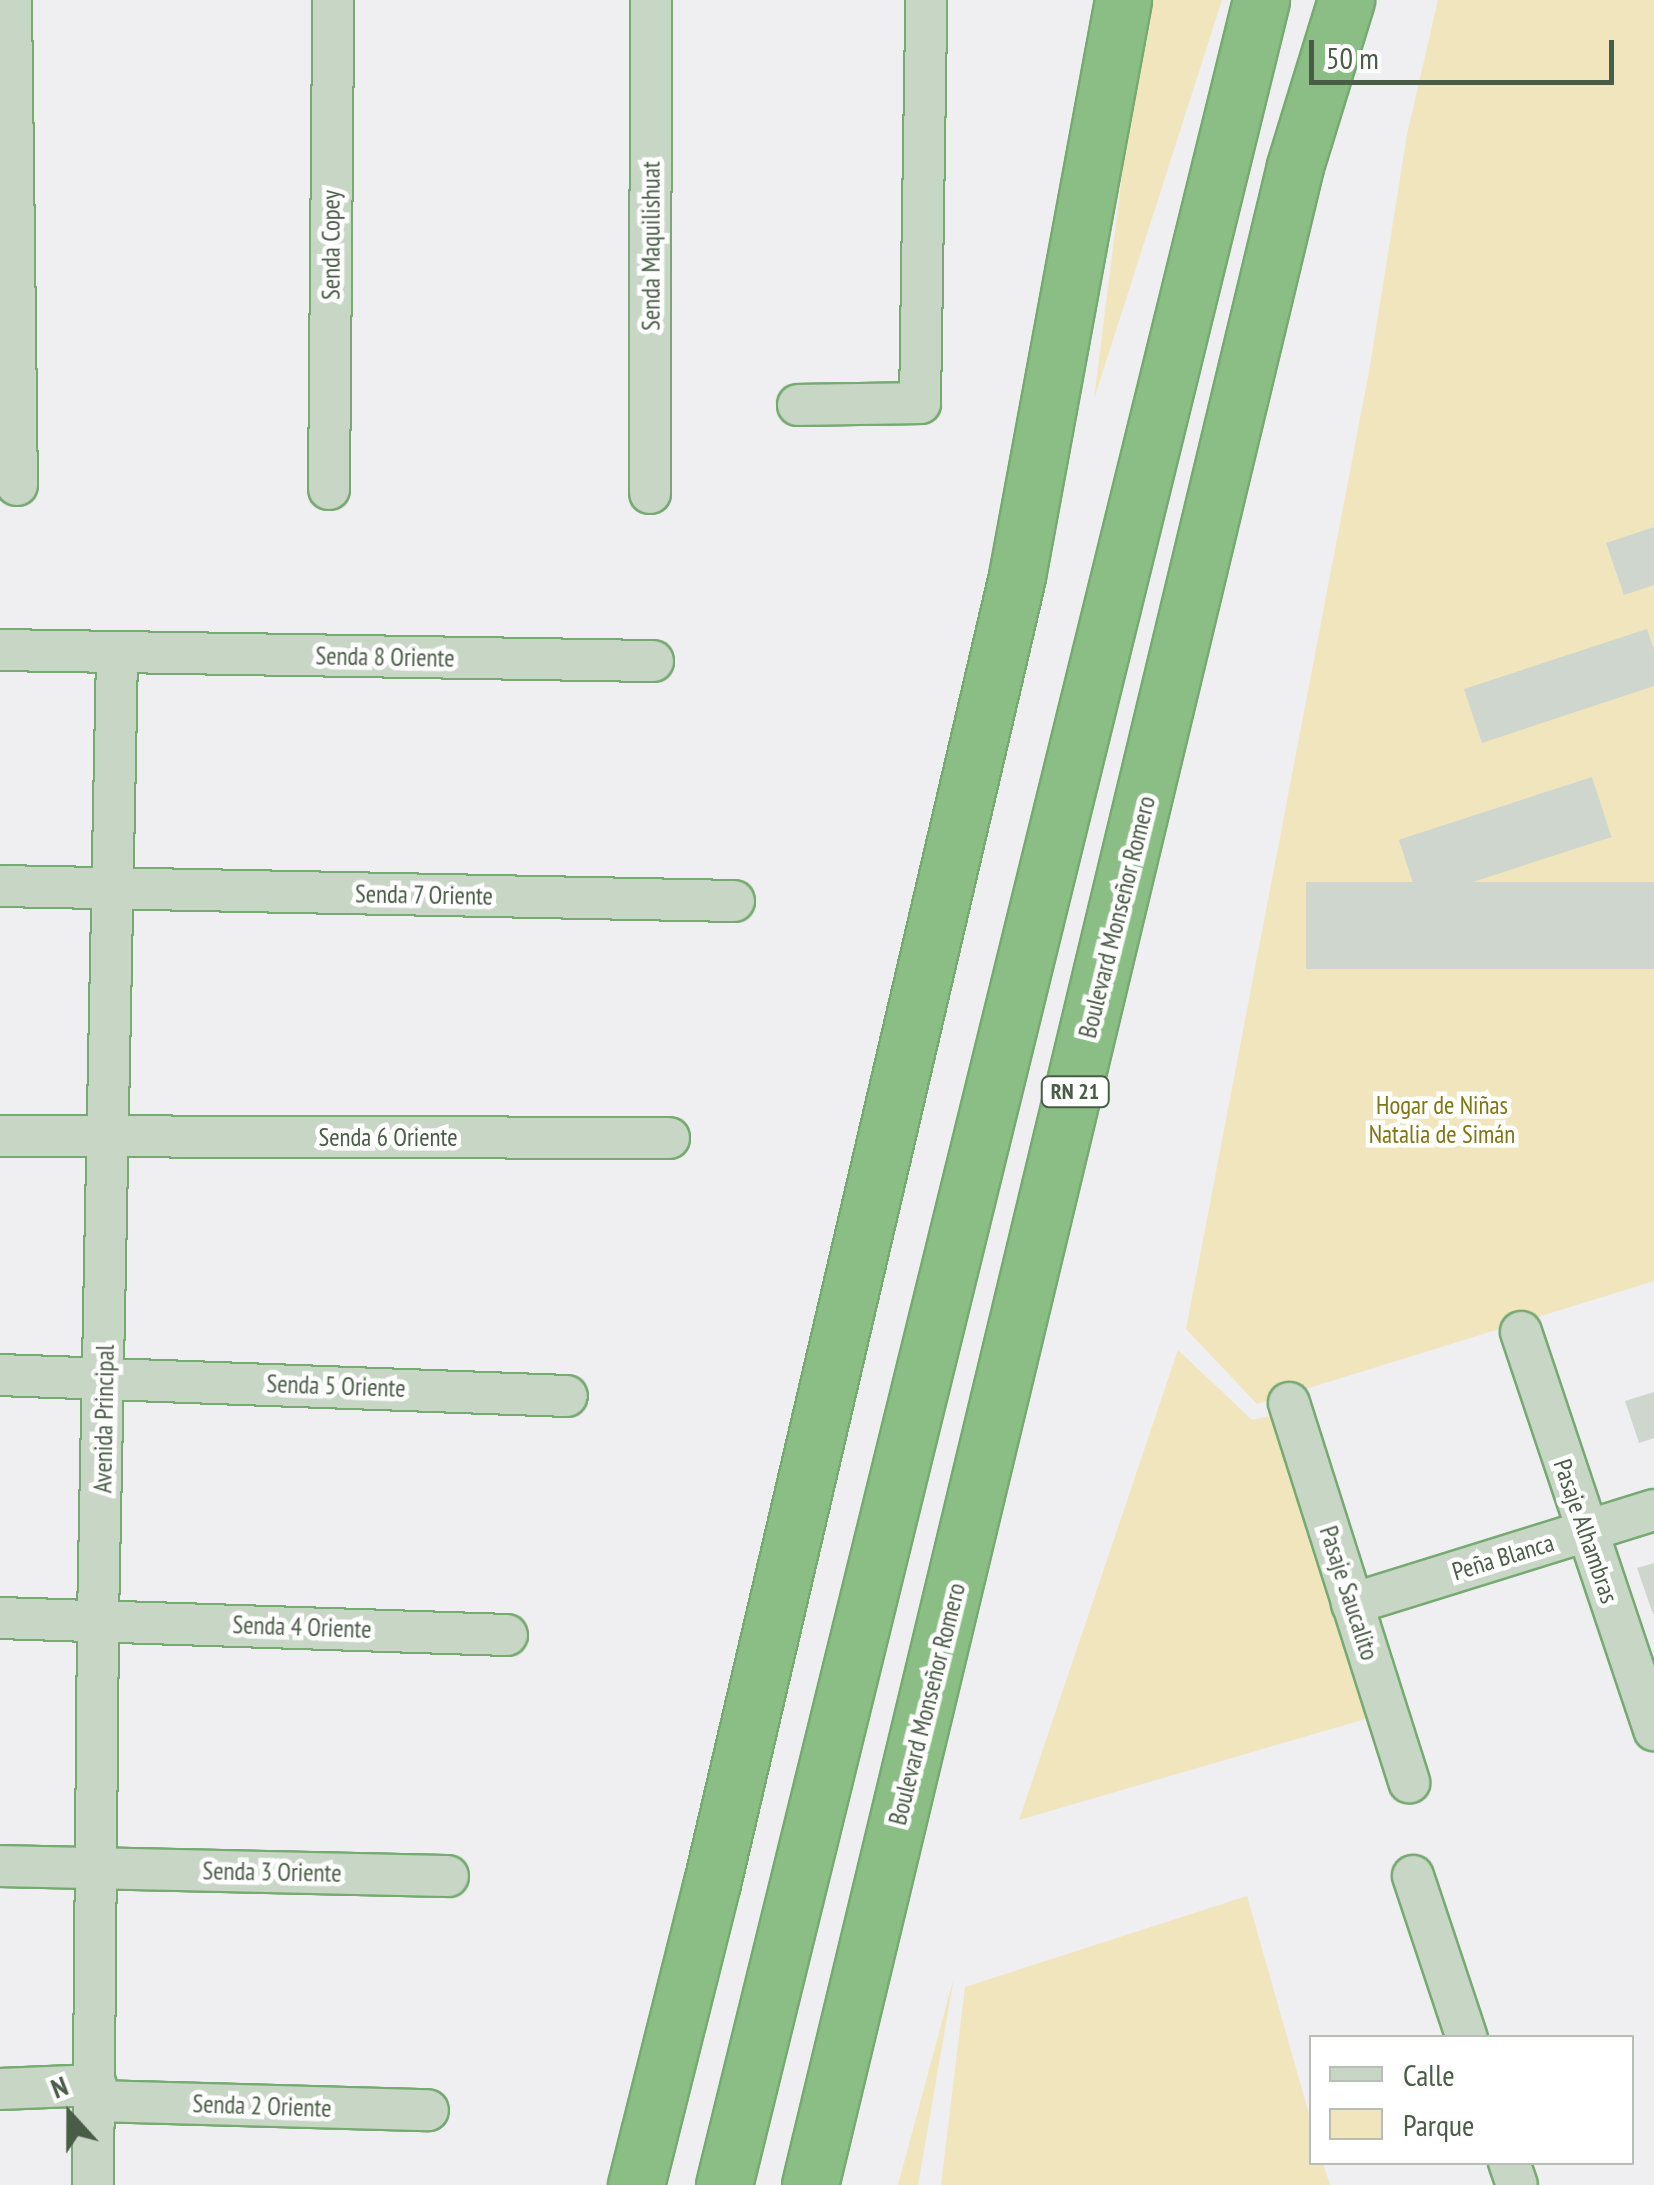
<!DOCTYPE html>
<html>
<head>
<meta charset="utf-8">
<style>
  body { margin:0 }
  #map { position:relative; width:1654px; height:2185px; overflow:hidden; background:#efeef1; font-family:"PT Sans Narrow",sans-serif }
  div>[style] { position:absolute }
  .green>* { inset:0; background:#f0e5bc }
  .building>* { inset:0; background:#ced6ce; transform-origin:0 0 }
  .roads { filter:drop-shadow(2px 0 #75aa70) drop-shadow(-2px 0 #75aa70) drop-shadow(0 2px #75aa70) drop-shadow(0 -2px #75aa70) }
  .street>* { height:40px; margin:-20px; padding:0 20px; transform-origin:20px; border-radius:20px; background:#c7d6c5 }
  .highway>* { height:55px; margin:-27.5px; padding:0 27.5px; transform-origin:27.5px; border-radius:27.5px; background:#8abe85 }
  span { translate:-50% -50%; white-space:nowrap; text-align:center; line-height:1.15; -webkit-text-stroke:9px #fff; paint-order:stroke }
  .shield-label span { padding:2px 8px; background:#fff; border:2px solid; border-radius:8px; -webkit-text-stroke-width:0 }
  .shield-label { font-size:22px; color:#495c46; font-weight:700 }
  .street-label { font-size:25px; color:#495c46 }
  .park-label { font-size:25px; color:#7f7515 }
  .legend { position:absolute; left:1309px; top:2035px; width:325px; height:130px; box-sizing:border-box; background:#fff; border:2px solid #b6beb5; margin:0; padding:12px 18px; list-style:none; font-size:30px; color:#495c46 }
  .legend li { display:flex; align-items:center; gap:20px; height:50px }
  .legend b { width:50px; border:2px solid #b6beb5 }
  .north { position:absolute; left:20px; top:2065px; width:100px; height:100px; -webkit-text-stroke:8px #fff; paint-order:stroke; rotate:339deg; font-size:28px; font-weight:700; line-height:40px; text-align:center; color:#495c46 }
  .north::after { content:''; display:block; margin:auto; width:35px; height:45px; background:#495c46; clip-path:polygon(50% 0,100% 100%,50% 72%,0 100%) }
  .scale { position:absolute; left:1309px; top:40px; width:305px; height:45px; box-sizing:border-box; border:5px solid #495c46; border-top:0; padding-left:12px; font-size:30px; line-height:35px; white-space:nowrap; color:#495c46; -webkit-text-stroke:8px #fff; paint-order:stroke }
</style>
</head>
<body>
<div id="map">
  <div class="green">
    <i style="clip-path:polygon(1144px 0,1222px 0,1094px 399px)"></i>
    <i style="clip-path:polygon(1438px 0,1654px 0,1654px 1281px,1257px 1404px,1186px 1329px,1369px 372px,1407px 135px)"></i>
    <i style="clip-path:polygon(1178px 1350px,1252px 1420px,1274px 1415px,1369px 1718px,1019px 1820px)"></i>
    <i style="clip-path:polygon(1247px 1896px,1311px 2121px,1312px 2162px,1323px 2163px,1330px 2185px,941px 2185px,965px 1987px)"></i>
    <i style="clip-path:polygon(954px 1977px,918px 2185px,898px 2185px)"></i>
  </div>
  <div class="building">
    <i style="clip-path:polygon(1654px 527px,1654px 585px,1624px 595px,1606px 543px)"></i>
    <i style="clip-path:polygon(1647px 629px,1654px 650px,1654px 686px,1482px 743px,1464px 689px)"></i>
    <i style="left:1592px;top:777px;width:63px;height:203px;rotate:72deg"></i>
    <i style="left:1654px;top:882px;width:87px;height:348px;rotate:90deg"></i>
    <i style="clip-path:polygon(1654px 1392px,1654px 1438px,1639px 1443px,1625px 1401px)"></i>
    <i style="clip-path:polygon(1654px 1563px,1654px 1614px,1653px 1614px,1637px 1568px)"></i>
  </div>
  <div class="roads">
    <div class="street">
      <i style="left:11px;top:0;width:485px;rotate:89.3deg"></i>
      <i style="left:798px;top:405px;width:122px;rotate:-0.9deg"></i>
      <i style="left:920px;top:403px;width:403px;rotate:-89.1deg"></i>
      <i style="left:329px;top:489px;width:489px;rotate:-89.5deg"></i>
      <i style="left:650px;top:493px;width:493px;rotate:-89.9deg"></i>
      <i style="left:0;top:650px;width:653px;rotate:0.97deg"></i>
      <i style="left:0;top:886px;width:734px;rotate:1.17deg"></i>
      <i style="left:0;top:1136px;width:669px;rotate:0.17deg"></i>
      <i style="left:1521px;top:1332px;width:420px;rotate:71.5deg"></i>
      <i style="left:0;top:1375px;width:567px;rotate:2.12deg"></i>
      <i style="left:1289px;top:1403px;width:398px;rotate:72.4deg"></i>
      <i style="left:1352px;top:1604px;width:316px;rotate:-17.3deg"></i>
      <i style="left:0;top:1618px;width:507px;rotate:1.92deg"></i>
      <i style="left:0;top:1866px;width:448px;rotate:1.3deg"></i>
      <i style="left:1413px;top:1876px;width:171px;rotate:71.6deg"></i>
      <i style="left:0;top:2089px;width:96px;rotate:-2.4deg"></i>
      <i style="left:96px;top:2101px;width:332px;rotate:1.6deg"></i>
      <i style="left:1509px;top:2162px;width:24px;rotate:71deg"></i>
      <i style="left:93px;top:2185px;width:566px;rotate:-89.49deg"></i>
      <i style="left:98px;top:1619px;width:967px;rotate:-88.87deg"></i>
    </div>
    <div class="highway">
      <i style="left:636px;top:2185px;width:311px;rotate:-75.9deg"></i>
      <i style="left:712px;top:1883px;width:1342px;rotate:-76.86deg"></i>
      <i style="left:1017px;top:576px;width:586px;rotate:-79.57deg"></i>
      <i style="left:724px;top:2185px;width:2250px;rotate:-76.19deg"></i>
      <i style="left:810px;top:2185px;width:2076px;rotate:-76.49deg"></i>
      <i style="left:1295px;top:166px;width:174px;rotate:-72.9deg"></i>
    </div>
  </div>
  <div class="shield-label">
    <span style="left:1075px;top:1092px">RN 21</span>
  </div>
  <div class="street-label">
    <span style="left:331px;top:245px;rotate:-90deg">Senda Copey</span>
    <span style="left:651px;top:246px;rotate:-90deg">Senda Maquilishuat</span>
    <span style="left:385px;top:657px;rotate:1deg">Senda 8 Oriente</span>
    <span style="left:424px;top:895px;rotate:1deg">Senda 7 Oriente</span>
    <span style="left:1117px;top:917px;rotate:-76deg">Boulevard Monseñor Romero</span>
    <span style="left:388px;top:1137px">Senda 6 Oriente</span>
    <span style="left:336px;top:1386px;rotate:2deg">Senda 5 Oriente</span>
    <span style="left:104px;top:1419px;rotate:-89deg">Avenida Principal</span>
    <span style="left:1586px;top:1531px;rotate:71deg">Pasaje Alhambras</span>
    <span style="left:1503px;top:1557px;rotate:-17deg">Peña Blanca</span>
    <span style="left:1349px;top:1593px;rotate:72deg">Pasaje Saucalito</span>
    <span style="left:302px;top:1627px;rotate:2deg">Senda 4 Oriente</span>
    <span style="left:927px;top:1704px;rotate:-76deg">Boulevard Monseñor Romero</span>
    <span style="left:272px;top:1872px;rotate:1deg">Senda 3 Oriente</span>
    <span style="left:262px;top:2106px;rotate:2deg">Senda 2 Oriente</span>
  </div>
  <div class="park-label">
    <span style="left:1442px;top:1120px">Hogar de Niñas<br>Natalia de Simán</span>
  </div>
  <ul class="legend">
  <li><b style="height:12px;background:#c7d6c5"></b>Calle</li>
  <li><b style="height:28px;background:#f0e5bc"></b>Parque</li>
  </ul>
  <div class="north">N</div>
  <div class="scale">50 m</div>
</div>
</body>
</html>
